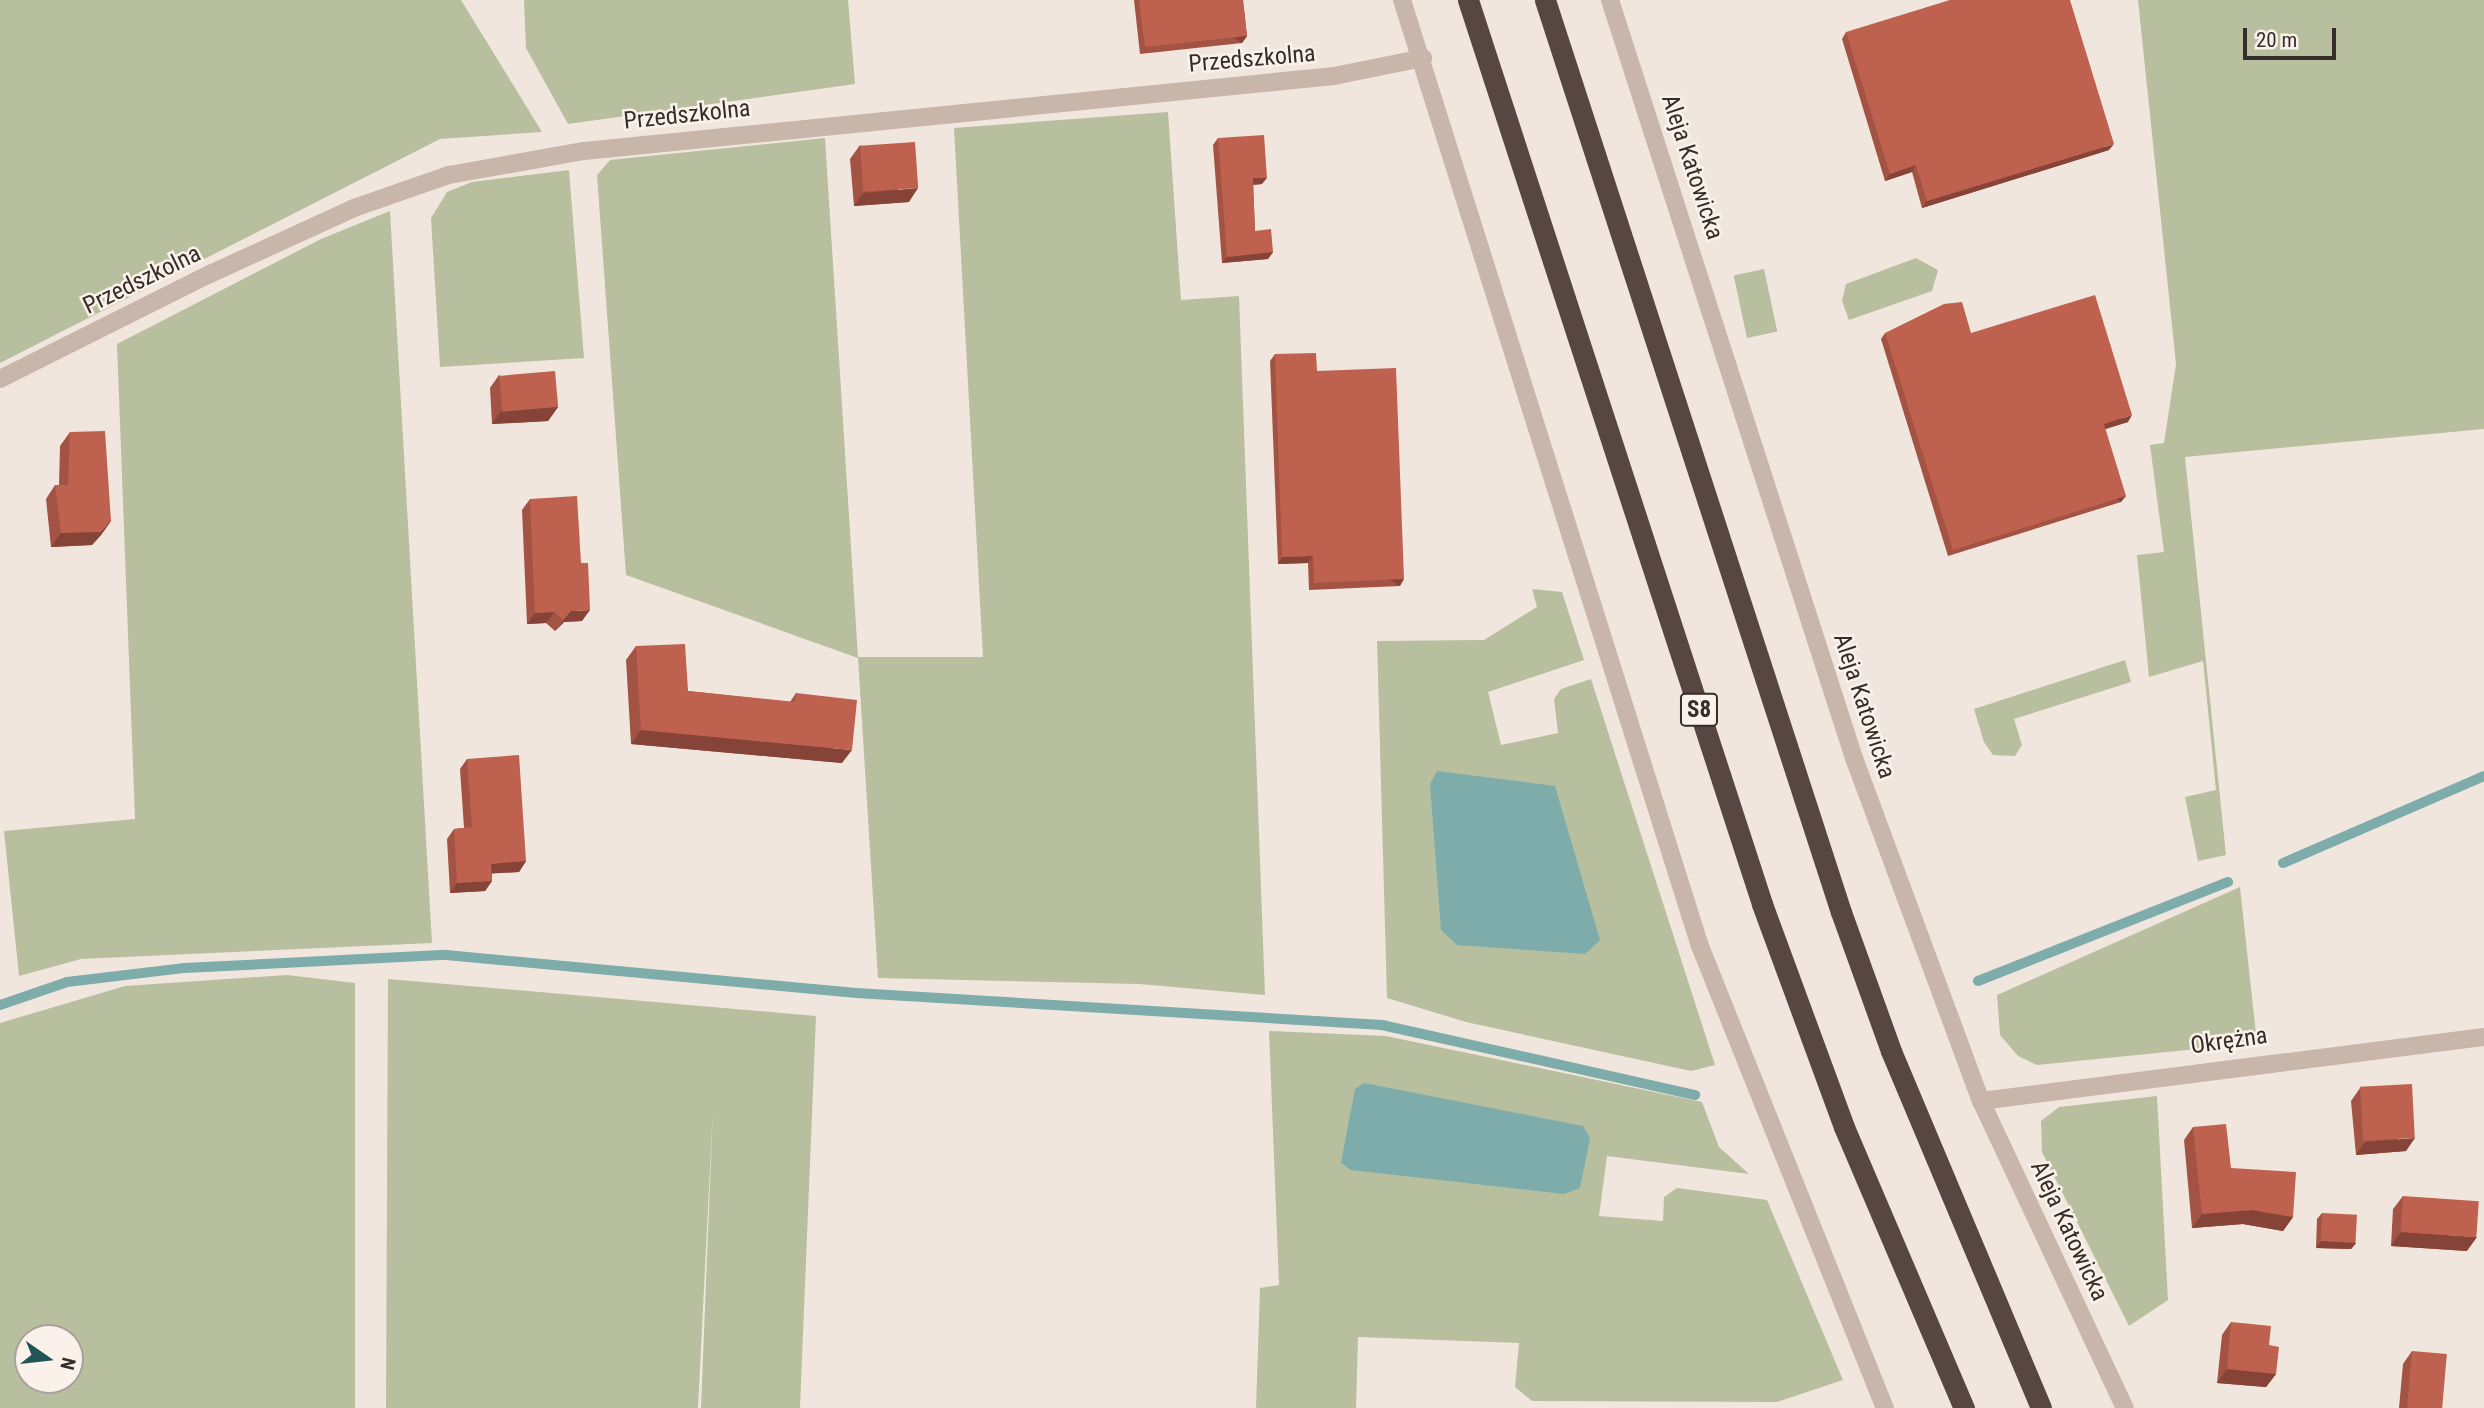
<!DOCTYPE html>
<html>
<head>
<meta charset="utf-8">
<style>
  body { margin:0 }
  #map { position:relative; width:2484px; height:1408px; overflow:hidden; background:#f1e6de; font-family:"Roboto Condensed",sans-serif }
  div>[style] { position:absolute }
  .green>* { inset:0; background:#b7bf9e; transform-origin:0 0 }
  .water>* { inset:0; background:#7eacab }
  .stream>* { height:10px; margin:-5px; padding:0 5px; transform-origin:5px; border-radius:5px; background:#7eacab }
  .minor>* { height:18px; margin:-9px; padding:0 9px; transform-origin:9px; border-radius:9px; background:#c8b6aa }
  .tertiary>* { height:18px; margin:-9px; padding:0 9px; transform-origin:9px; border-radius:9px; background:#c8b6aa }
  .motorway>* { height:21px; margin:-10.5px; padding:0 10.5px; transform-origin:10.5px; border-radius:10.5px; background:#574641 }
  .wall>* { inset:0; background:#a35343 }
  .shaded-wall>* { inset:0; background:#854437; transform-origin:0 0 }
  .building>* { inset:0; background:#be614e; transform-origin:0 0 }
  span { translate:-50% -50%; white-space:nowrap; text-align:center; line-height:1.15; -webkit-text-stroke:5px #f9f1ea; paint-order:stroke }
  .shield-label span { padding:2px 5px; background:#f9f1ea; border:2px solid; border-radius:5px; -webkit-text-stroke-width:0 }
  .shield-label { font-size:23px; color:#362c29; font-weight:700 }
  .street-label { font-size:24px; color:#362c29 }
  .north { position:absolute; left:14px; top:1324px; width:70px; height:70px; box-sizing:border-box; background:#f9f1ea; border:2px solid #aba29d; border-radius:50%; rotate:104deg; font-size:19px; font-weight:700; line-height:28px; text-align:center; color:#362c29 }
  .north::after { content:''; display:block; margin:auto; width:24px; height:32px; background:#215555; clip-path:polygon(50% 0,100% 100%,50% 72%,0 100%) }
  .scale { position:absolute; left:2243px; top:28px; width:93px; height:32px; box-sizing:border-box; border:4px solid #362c29; border-top:0; padding-left:9px; font-size:21px; line-height:24px; white-space:nowrap; color:#362c29; -webkit-text-stroke:5px #f9f1ea; paint-order:stroke }
</style>
</head>
<body>
<div id="map">
  <div class="green">
    <i style="clip-path:polygon(0 0,461px 0,542px 132px,440px 139px,0 363px)"></i>
    <i style="clip-path:polygon(524px 0,848px 0,855px 84px,568px 124px,526px 48px)"></i>
    <i style="clip-path:polygon(2138px 0,2484px 0,2484px 429px,2185px 457px,2226px 855px,2198px 861px,2185px 797px,2216px 790px,2203px 661px,2149px 677px,2137px 555px,2164px 552px,2150px 445px,2164px 443px,2176px 364px)"></i>
    <i style="clip-path:polygon(1168px 112px,1181px 300px,1239px 296px,1265px 995px,1139px 984px,878px 978px,858px 658px,626px 575px,597px 175px,610px 160px,825px 138px,858px 657px,983px 657px,954px 128px)"></i>
    <i style="clip-path:polygon(569px 170px,584px 358px,440px 367px,431px 218px,447px 192px,472px 182px)"></i>
    <i style="clip-path:polygon(390px 211px,432px 943px,81px 959px,19px 976px,4px 831px,135px 819px,117px 344px,321px 239px)"></i>
    <i style="clip-path:polygon(1916px 258px,1938px 270px,1932px 291px,1849px 320px,1842px 301px,1846px 284px)"></i>
    <i style="left:1764px;top:269px;width:64px;height:31px;rotate:78deg"></i>
    <i style="clip-path:polygon(1532px 589px,1562px 592px,1584px 660px,1488px 692px,1501px 745px,1558px 733px,1554px 699px,1561px 689px,1591px 679px,1715px 1065px,1691px 1071px,1466px 1022px,1387px 998px,1377px 641px,1484px 640px,1537px 607px)"></i>
    <i style="clip-path:polygon(2125px 660px,2131px 682px,2014px 719px,2022px 745px,2015px 756px,1993px 755px,1984px 742px,1974px 709px)"></i>
    <i style="clip-path:polygon(2240px 887px,2257px 1043px,2037px 1065px,2018px 1056px,2000px 1035px,1997px 995px)"></i>
    <i style="clip-path:polygon(evenodd,287px 975px,355px 983px,355px 1408px,0 1408px,0 1023px,125px 986px,287px 975px,70px 1338px,70px 1380px,28px 1380px,28px 1338px,70px 1338px)"></i>
    <i style="clip-path:polygon(388px 979px,816px 1016px,800px 1408px,701px 1408px,713px 1108px,698px 1408px,386px 1408px)"></i>
    <i style="clip-path:polygon(1269px 1031px,1386px 1036px,1702px 1102px,1719px 1147px,1749px 1174px,1607px 1156px,1599px 1216px,1663px 1221px,1664px 1197px,1677px 1188px,1767px 1200px,1843px 1380px,1777px 1402px,1532px 1401px,1515px 1387px,1519px 1343px,1358px 1337px,1356px 1408px,1256px 1408px,1260px 1288px,1279px 1285px)"></i>
    <i style="clip-path:polygon(2157px 1096px,2168px 1300px,2129px 1326px,2042px 1152px,2041px 1121px,2059px 1107px)"></i>
  </div>
  <div class="water">
    <i style="clip-path:polygon(1437px 771px,1555px 786px,1600px 940px,1585px 954px,1457px 945px,1441px 930px,1430px 784px)"></i>
    <i style="clip-path:polygon(1364px 1083px,1583px 1126px,1590px 1138px,1580px 1188px,1564px 1194px,1351px 1170px,1341px 1163px,1355px 1089px)"></i>
  </div>
  <div class="stream">
    <i style="left:2283px;top:863px;width:219px;rotate:-23.4deg"></i>
    <i style="left:1978px;top:981px;width:269px;rotate:-21.6deg"></i>
    <i style="left:0;top:1005px;width:71px;rotate:-18.9deg"></i>
    <i style="left:67px;top:982px;width:119px;rotate:-6.8deg"></i>
    <i style="left:185px;top:968px;width:261px;rotate:-2.9deg"></i>
    <i style="left:446px;top:955px;width:412px;rotate:5.3deg"></i>
    <i style="left:856px;top:993px;width:527px;rotate:3.48deg"></i>
    <i style="left:1382px;top:1025px;width:321px;rotate:12.6deg"></i>
  </div>
  <div class="minor">
    <i style="left:0;top:379px;width:235px;rotate:-26.6deg"></i>
    <i style="left:210px;top:274px;width:158px;rotate:-24.6deg"></i>
    <i style="left:354px;top:208px;width:101px;rotate:-19.2deg"></i>
    <i style="left:449px;top:175px;width:137px;rotate:-10.1deg"></i>
    <i style="left:584px;top:151px;width:754px;rotate:-5.71deg"></i>
    <i style="left:1334px;top:76px;width:91px;rotate:-11.4deg"></i>
    <i style="left:1981px;top:1101px;width:507px;rotate:-7.25deg"></i>
  </div>
  <div class="tertiary">
    <i style="left:1402px;top:0;width:992px;rotate:72.52deg"></i>
    <i style="left:1700px;top:946px;width:498px;rotate:68.2deg"></i>
    <i style="left:1610px;top:0;width:796px;rotate:72.16deg"></i>
    <i style="left:1854px;top:758px;width:366px;rotate:69.7deg"></i>
    <i style="left:1981px;top:1101px;width:339px;rotate:64.9deg"></i>
  </div>
  <div class="motorway">
    <i style="left:1468px;top:0;width:951px;rotate:71.98deg"></i>
    <i style="left:1762px;top:904px;width:238px;rotate:69.8deg"></i>
    <i style="left:1844px;top:1127px;width:306px;rotate:66.9deg"></i>
    <i style="left:1545px;top:0;width:959px;rotate:72.02deg"></i>
    <i style="left:1841px;top:912px;width:148px;rotate:70.2deg"></i>
    <i style="left:1891px;top:1051px;width:387px;rotate:67.2deg"></i>
  </div>
  <div class="wall">
    <i style="clip-path:polygon(1134px 0,1243px 0,1247px 36px,1242px 43px,1140px 54px)"></i>
    <i style="clip-path:polygon(1846px 32px,2109px 150px,1922px 208px,1912px 172px,1885px 181px,1842px 39px)"></i>
    <i style="clip-path:polygon(1218px 138px,1262px 184px,1253px 185px,1255px 231px,1273px 252px,1268px 259px,1222px 263px,1213px 145px)"></i>
    <i style="clip-path:polygon(860px 145px,909px 202px,854px 206px,850px 159px)"></i>
    <i style="clip-path:polygon(1885px 333px,1971px 333px,2128px 422px,2105px 429px,2121px 502px,1948px 556px,1881px 339px)"></i>
    <i style="clip-path:polygon(1275px 354px,1317px 371px,1400px 586px,1309px 590px,1308px 563px,1278px 564px,1270px 361px)"></i>
    <i style="clip-path:polygon(499px 375px,558px 407px,548px 421px,492px 424px,490px 388px)"></i>
    <i style="clip-path:polygon(70px 432px,111px 521px,101px 535px,92px 545px,51px 547px,46px 499px,55px 485px,59px 485px,60px 446px)"></i>
    <i style="clip-path:polygon(530px 499px,582px 621px,564px 622px,555px 631px,546px 623px,527px 624px,522px 510px)"></i>
    <i style="clip-path:polygon(636px 646px,688px 691px,790px 702px,796px 693px,842px 763px,631px 744px,626px 660px)"></i>
    <i style="clip-path:polygon(467px 759px,526px 861px,519px 872px,492px 873px,492px 881px,485px 891px,450px 893px,447px 839px,454px 829px,464px 828px,460px 769px)"></i>
    <i style="clip-path:polygon(2360px 1088px,2406px 1151px,2356px 1155px,2351px 1101px)"></i>
    <i style="clip-path:polygon(2193px 1127px,2231px 1168px,2293px 1217px,2283px 1231px,2243px 1224px,2192px 1228px,2184px 1140px)"></i>
    <i style="clip-path:polygon(2403px 1196px,2467px 1251px,2391px 1246px,2393px 1209px)"></i>
    <i style="clip-path:polygon(2322px 1213px,2356px 1243px,2351px 1249px,2316px 1248px,2317px 1219px)"></i>
    <i style="clip-path:polygon(2231px 1322px,2269px 1345px,2276px 1374px,2266px 1387px,2217px 1383px,2222px 1335px)"></i>
    <i style="clip-path:polygon(2412px 1351px,2442px 1408px,2399px 1408px,2403px 1364px)"></i>
  </div>
  <div class="shaded-wall">
    <i style="left:1247px;top:36px;width:9px;height:103px;rotate:126deg"></i>
    <i style="clip-path:polygon(2114px 144px,2109px 150px,1922px 208px,1927px 201px)"></i>
    <i style="clip-path:polygon(1916px 165px,1912px 172px,1885px 181px,1890px 174px)"></i>
    <i style="clip-path:polygon(1253px 178px,1267px 178px,1262px 184px,1248px 185px)"></i>
    <i style="clip-path:polygon(918px 188px,909px 202px,854px 206px,863px 193px)"></i>
    <i style="clip-path:polygon(1273px 252px,1268px 259px,1222px 263px,1227px 257px)"></i>
    <i style="clip-path:polygon(558px 407px,548px 421px,492px 424px,501px 411px)"></i>
    <i style="clip-path:polygon(2132px 415px,2128px 422px,2099px 431px,2104px 424px)"></i>
    <i style="left:2126px;top:496px;width:8px;height:181px;rotate:130deg"></i>
    <i style="clip-path:polygon(111px 521px,101px 535px,92px 545px,51px 547px,61px 533px)"></i>
    <i style="clip-path:polygon(1313px 556px,1308px 563px,1278px 564px,1282px 557px)"></i>
    <i style="left:1404px;top:579px;width:8px;height:90px;rotate:120deg"></i>
    <i style="clip-path:polygon(590px 610px,582px 621px,564px 622px,555px 631px,571px 611px)"></i>
    <i style="clip-path:polygon(554px 612px,546px 623px,527px 624px,535px 613px)"></i>
    <i style="clip-path:polygon(641px 730px,852px 750px,842px 763px,631px 744px)"></i>
    <i style="clip-path:polygon(526px 861px,519px 872px,484px 874px,491px 864px)"></i>
    <i style="clip-path:polygon(492px 881px,485px 891px,450px 893px,457px 883px)"></i>
    <i style="clip-path:polygon(2415px 1138px,2406px 1151px,2356px 1155px,2365px 1142px)"></i>
    <i style="clip-path:polygon(2252px 1210px,2293px 1217px,2283px 1231px,2243px 1224px,2192px 1228px,2202px 1214px)"></i>
    <i style="clip-path:polygon(2401px 1232px,2477px 1237px,2467px 1251px,2391px 1246px)"></i>
    <i style="clip-path:polygon(2321px 1241px,2356px 1243px,2351px 1249px,2316px 1248px)"></i>
    <i style="clip-path:polygon(2227px 1369px,2276px 1374px,2266px 1387px,2217px 1383px)"></i>
  </div>
  <div class="building">
    <i style="clip-path:polygon(1139px 0,1243px 0,1247px 36px,1145px 47px)"></i>
    <i style="clip-path:polygon(1950px 0,2070px 0,2114px 144px,1927px 201px,1916px 165px,1890px 174px,1846px 32px)"></i>
    <i style="clip-path:polygon(1264px 135px,1267px 178px,1253px 178px,1255px 231px,1271px 229px,1273px 252px,1227px 257px,1218px 138px)"></i>
    <i style="left:915px;top:142px;width:46px;height:55px;rotate:86deg"></i>
    <i style="clip-path:polygon(2095px 295px,2132px 415px,2104px 424px,2126px 496px,1953px 550px,1885px 333px,1944px 304px,1962px 302px,1971px 333px)"></i>
    <i style="clip-path:polygon(1316px 353px,1317px 371px,1396px 368px,1404px 579px,1314px 583px,1313px 556px,1282px 557px,1275px 354px)"></i>
    <i style="left:555px;top:371px;width:36px;height:56px;rotate:85deg"></i>
    <i style="clip-path:polygon(105px 431px,111px 521px,101px 532px,61px 533px,55px 485px,68px 485px,70px 432px)"></i>
    <i style="clip-path:polygon(577px 496px,581px 563px,588px 563px,590px 610px,571px 611px,563px 620px,554px 612px,535px 613px,530px 499px)"></i>
    <i style="clip-path:polygon(685px 644px,688px 691px,795px 702px,796px 693px,857px 700px,852px 750px,641px 730px,636px 646px)"></i>
    <i style="clip-path:polygon(519px 755px,526px 861px,491px 864px,492px 881px,457px 883px,454px 829px,472px 827px,467px 759px)"></i>
    <i style="left:2412px;top:1084px;width:54px;height:52px;rotate:87deg"></i>
    <i style="clip-path:polygon(2226px 1124px,2231px 1168px,2296px 1172px,2293px 1217px,2252px 1210px,2202px 1214px,2193px 1127px)"></i>
    <i style="left:2403px;top:1196px;width:76px;height:36px;rotate:4deg"></i>
    <i style="left:2322px;top:1213px;width:35px;height:28px;rotate:3deg"></i>
    <i style="clip-path:polygon(2231px 1322px,2271px 1326px,2269px 1345px,2279px 1347px,2276px 1374px,2227px 1369px)"></i>
    <i style="left:2412px;top:1351px;width:35px;height:57px;rotate:5deg"></i>
  </div>
  <div class="shield-label">
    <span style="left:1699px;top:710px">S8</span>
  </div>
  <div class="street-label">
    <span style="left:1252px;top:59px;rotate:-5deg">Przedszkolna</span>
    <span style="left:687px;top:115px;rotate:-6deg">Przedszkolna</span>
    <span style="left:1692px;top:167px;rotate:72deg">Aleja Katowicka</span>
    <span style="left:142px;top:280px;rotate:-26deg">Przedszkolna</span>
    <span style="left:1864px;top:706px;rotate:72deg">Aleja Katowicka</span>
    <span style="left:2229px;top:1041px;rotate:-8deg">Okrężna</span>
    <span style="left:2069px;top:1231px;rotate:65deg">Aleja Katowicka</span>
  </div>
  <div class="north">N</div>
  <div class="scale">20 m</div>
</div>
</body>
</html>
